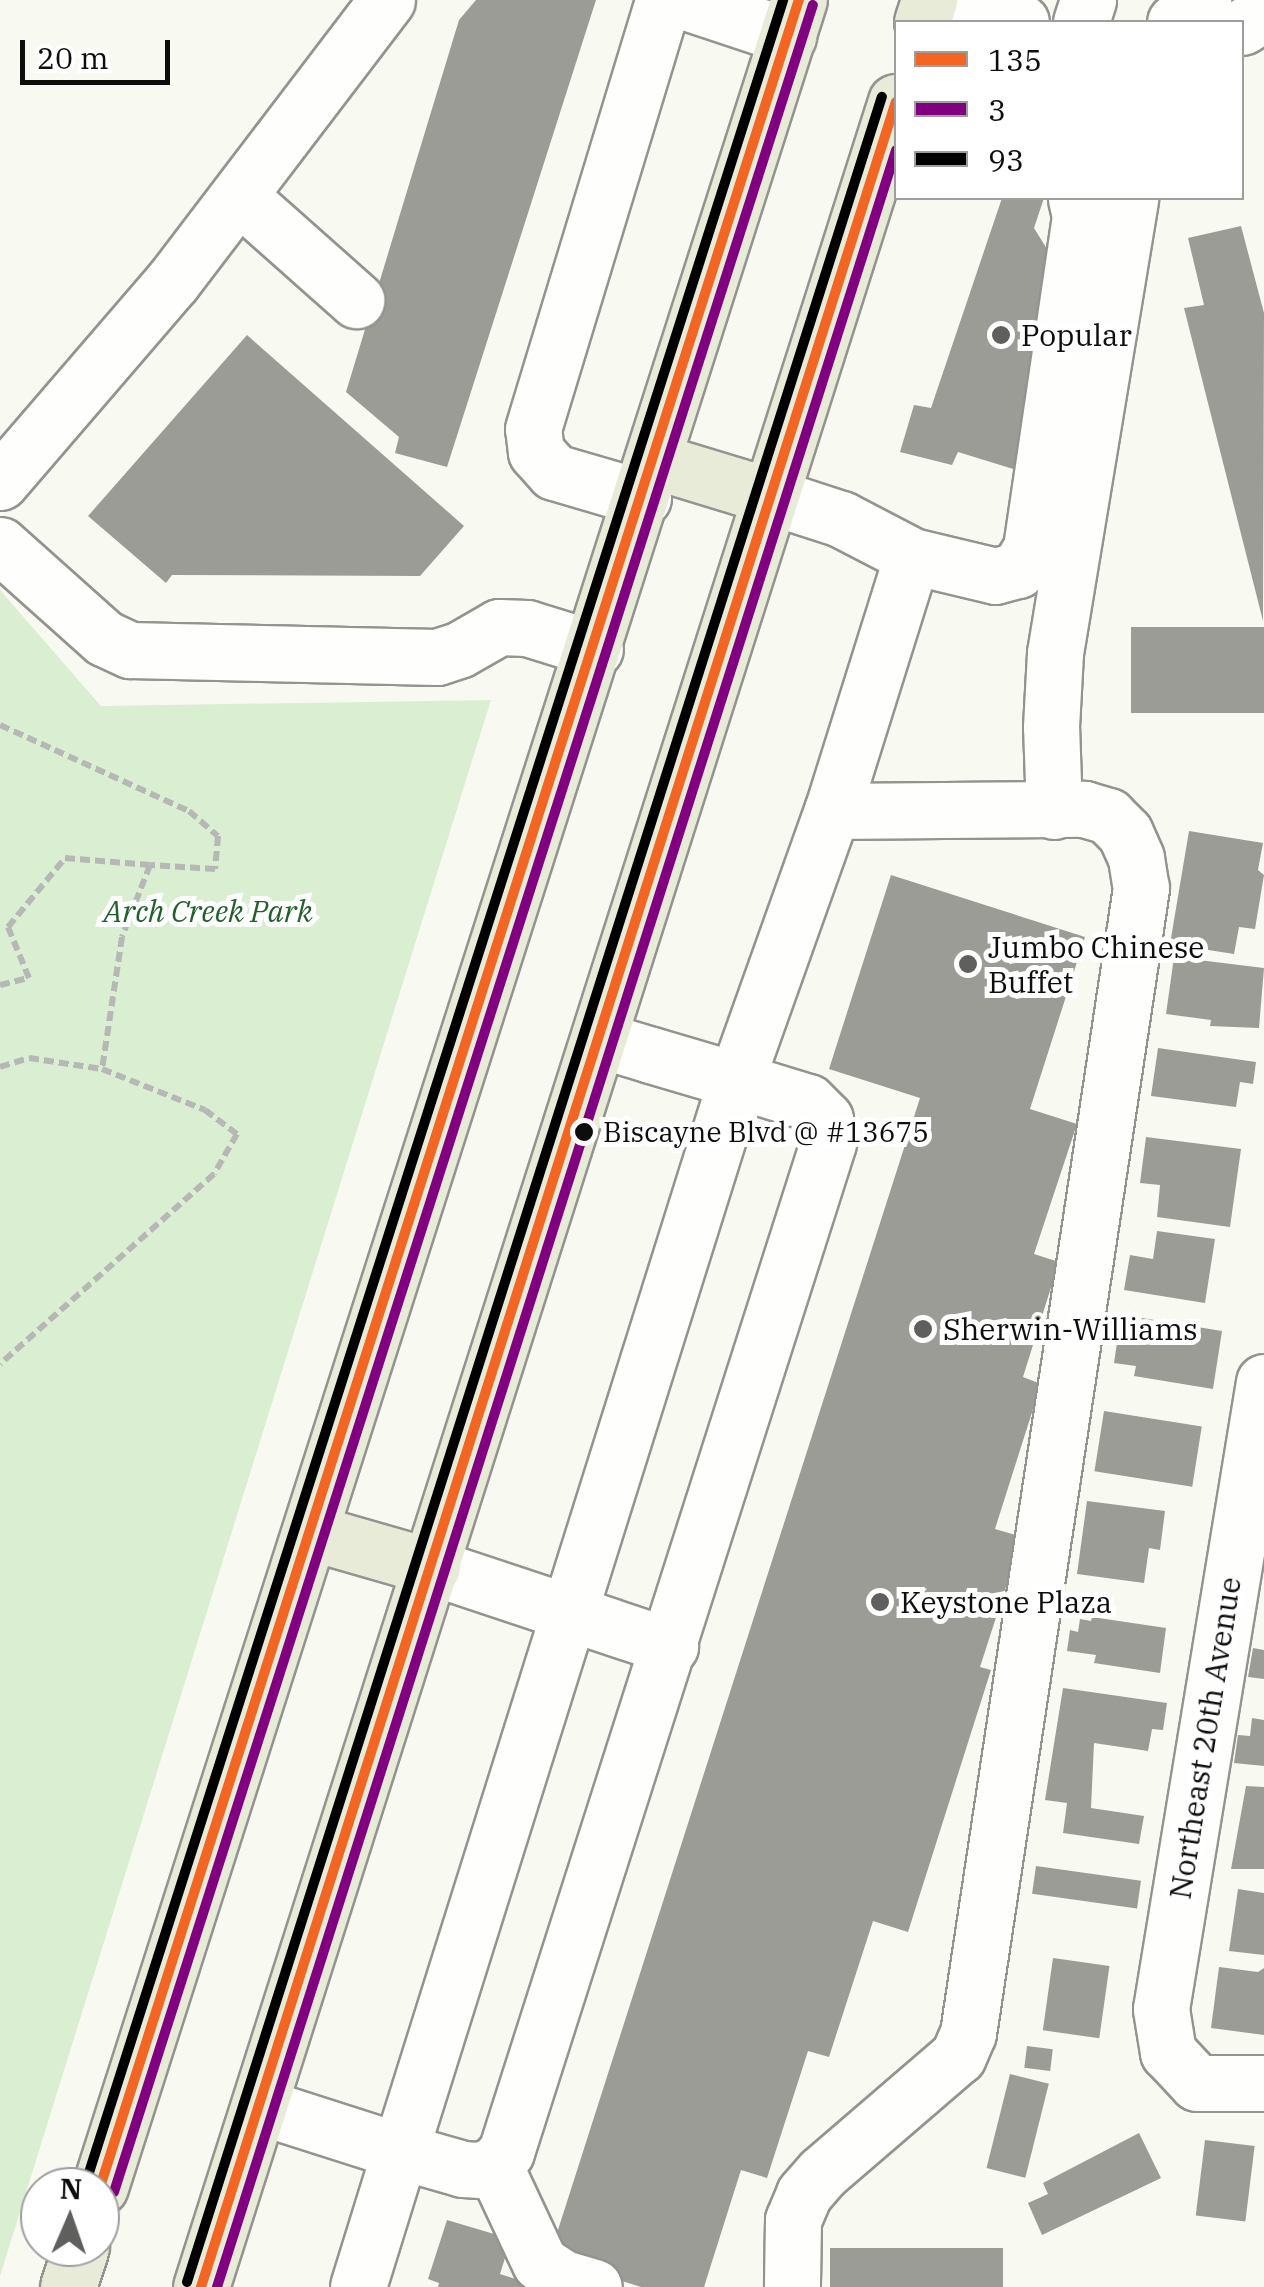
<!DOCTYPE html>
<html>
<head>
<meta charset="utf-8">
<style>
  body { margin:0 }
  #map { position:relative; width:1264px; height:2287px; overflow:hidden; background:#f8faf1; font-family:"IBM Plex Serif",serif }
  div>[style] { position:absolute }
  .green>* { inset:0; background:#daefd2 }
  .building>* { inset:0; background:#9c9c97; transform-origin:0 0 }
  .path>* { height:6px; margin-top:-3px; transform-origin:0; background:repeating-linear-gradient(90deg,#b7b8b6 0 10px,transparent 0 15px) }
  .roads { filter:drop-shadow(2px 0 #939490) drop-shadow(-2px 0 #939490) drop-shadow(0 2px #939490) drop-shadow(0 -2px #939490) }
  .minor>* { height:55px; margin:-27.5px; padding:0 27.5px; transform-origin:27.5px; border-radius:27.5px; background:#fefefd }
  .major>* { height:55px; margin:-27.5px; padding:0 27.5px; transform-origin:27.5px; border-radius:27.5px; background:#e9ebd9 }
  .bus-1>* { height:10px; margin:-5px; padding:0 5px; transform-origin:5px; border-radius:5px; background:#f26522 }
  .bus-2>* { height:10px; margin:-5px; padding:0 5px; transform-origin:5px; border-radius:5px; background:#800080 }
  .bus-3>* { height:10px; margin:-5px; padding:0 5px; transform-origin:5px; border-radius:5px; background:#000 }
  .dots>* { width:28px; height:28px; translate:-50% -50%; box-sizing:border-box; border:5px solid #fff; border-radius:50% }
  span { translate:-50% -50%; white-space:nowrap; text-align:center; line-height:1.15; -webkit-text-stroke:10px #fff; paint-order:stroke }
  .bus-label { font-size:28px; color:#0d0d0d }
  .left { translate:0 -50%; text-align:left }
  .poi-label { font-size:30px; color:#0d0d0d }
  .park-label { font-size:30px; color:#21602a; font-style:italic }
  .street-label { font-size:30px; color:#0d0d0d }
  .legend { position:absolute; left:894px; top:20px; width:350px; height:180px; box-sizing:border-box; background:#fff; border:2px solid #9e9e9e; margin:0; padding:12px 18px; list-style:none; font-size:30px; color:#0d0d0d }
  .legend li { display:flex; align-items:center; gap:20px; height:50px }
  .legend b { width:50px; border:2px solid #9e9e9e }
  .north { position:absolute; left:20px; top:2167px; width:100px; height:100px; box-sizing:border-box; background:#fff; border:2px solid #9e9e9e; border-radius:50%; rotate:2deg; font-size:28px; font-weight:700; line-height:40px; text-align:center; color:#0d0d0d }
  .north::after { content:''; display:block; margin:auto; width:35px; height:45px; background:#5f605d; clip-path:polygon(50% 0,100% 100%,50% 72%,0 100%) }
  .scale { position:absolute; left:20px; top:40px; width:150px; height:45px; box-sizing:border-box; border:5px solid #0d0d0d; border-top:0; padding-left:12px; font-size:30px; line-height:35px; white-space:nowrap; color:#0d0d0d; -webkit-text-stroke:8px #fff; paint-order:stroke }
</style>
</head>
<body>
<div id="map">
  <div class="green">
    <i style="clip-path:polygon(0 590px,101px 706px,491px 700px,0 2276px)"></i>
  </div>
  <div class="building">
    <i style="clip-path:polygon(476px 0,596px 0,447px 467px,395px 453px,399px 437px,346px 392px,459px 20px)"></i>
    <i style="clip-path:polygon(1002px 198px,1044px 198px,1034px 228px,1057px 265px,1023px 472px,958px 452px,952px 465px,900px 452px,914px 405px,931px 408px)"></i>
    <i style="clip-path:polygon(1241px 226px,1264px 313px,1263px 621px,1184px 308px,1204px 305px,1188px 238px)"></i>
    <i style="clip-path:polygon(247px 335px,464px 526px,420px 576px,172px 575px,166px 583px,88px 516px)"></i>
    <i style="left:1264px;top:627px;width:86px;height:133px;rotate:90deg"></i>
    <i style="clip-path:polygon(1189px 831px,1263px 843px,1258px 870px,1264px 875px,1255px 929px,1239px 927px,1234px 954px,1170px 944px)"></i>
    <i style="clip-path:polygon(891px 875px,1085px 937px,1030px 1109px,1077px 1124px,1034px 1254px,1059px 1262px,1023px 1377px,1041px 1384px,995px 1529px,1022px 1537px,980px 1667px,991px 1670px,908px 1932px,873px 1921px,829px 2057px,808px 2051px,767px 2178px,741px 2170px,704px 2287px,641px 2287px,549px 2258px,920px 1098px,829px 1069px)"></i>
    <i style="clip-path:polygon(1174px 957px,1264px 968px,1259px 1028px,1210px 1026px,1211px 1020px,1166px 1014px)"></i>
    <i style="clip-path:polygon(1158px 1048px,1256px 1062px,1253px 1084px,1240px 1082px,1236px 1107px,1151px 1096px)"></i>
    <i style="clip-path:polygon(1146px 1137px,1241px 1149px,1230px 1227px,1157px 1217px,1160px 1185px,1140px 1183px)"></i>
    <i style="clip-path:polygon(1157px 1231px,1215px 1239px,1205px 1303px,1124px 1290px,1130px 1255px,1153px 1259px)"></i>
    <i style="clip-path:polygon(1142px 1318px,1222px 1331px,1213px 1389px,1134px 1376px,1136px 1366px,1114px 1363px,1118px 1336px,1138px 1339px)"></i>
    <i style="left:1104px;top:1411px;width:99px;height:61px;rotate:9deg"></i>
    <i style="clip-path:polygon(1087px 1501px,1165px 1511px,1160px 1550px,1149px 1548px,1144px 1583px,1077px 1574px)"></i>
    <i style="clip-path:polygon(1092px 1617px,1166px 1628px,1160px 1673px,1094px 1663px,1096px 1655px,1067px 1651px,1070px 1630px,1078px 1632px,1080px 1619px,1091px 1621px)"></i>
    <i style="clip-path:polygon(1253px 1648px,1264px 1650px,1264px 1679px,1248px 1677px)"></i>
    <i style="clip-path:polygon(1063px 1688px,1167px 1703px,1163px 1730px,1152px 1729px,1148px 1751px,1094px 1743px,1091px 1808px,1144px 1816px,1139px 1844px,1063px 1833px,1067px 1803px,1045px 1800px)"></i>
    <i style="clip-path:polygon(1252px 1718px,1264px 1720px,1264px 1766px,1234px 1763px,1238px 1735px,1250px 1736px)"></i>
    <i style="clip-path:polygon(1246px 1786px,1264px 1787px,1264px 1869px,1231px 1869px)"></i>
    <i style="left:1036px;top:1866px;width:106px;height:28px;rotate:8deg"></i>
    <i style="clip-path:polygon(1238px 1889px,1264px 1893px,1264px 1955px,1229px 1951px)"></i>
    <i style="left:1053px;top:1958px;width:57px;height:73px;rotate:8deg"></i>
    <i style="clip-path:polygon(1219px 1967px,1258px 1972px,1264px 1968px,1264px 2035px,1211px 2028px)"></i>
    <i style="left:1027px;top:2046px;width:26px;height:22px;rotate:7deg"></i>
    <i style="left:1010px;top:2074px;width:40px;height:97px;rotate:14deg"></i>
    <i style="clip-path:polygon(1139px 2133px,1161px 2178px,1042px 2235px,1028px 2203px,1048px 2194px,1043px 2183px)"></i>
    <i style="left:1205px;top:2140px;width:50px;height:76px;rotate:7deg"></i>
    <i style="clip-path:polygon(447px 2220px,511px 2239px,500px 2274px,540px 2287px,438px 2287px,439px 2283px,428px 2279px)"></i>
    <i style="left:1003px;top:2248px;width:39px;height:173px;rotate:90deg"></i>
  </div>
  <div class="path">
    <i style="left:0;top:725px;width:208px;rotate:24.5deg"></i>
    <i style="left:189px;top:811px;width:38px;rotate:41deg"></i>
    <i style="left:218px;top:836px;width:33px;rotate:95deg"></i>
    <i style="left:215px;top:869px;width:65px;rotate:-176.5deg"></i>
    <i style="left:150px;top:865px;width:77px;rotate:111.3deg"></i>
    <i style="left:122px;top:937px;width:134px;rotate:98.6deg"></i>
    <i style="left:102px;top:1069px;width:111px;rotate:21.7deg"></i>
    <i style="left:205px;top:1110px;width:40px;rotate:37deg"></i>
    <i style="left:237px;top:1134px;width:46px;rotate:119.9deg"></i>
    <i style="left:214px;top:1174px;width:286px;rotate:138.4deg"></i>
    <i style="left:0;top:985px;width:30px;rotate:-14deg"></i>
    <i style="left:29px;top:978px;width:55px;rotate:-112.4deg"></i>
    <i style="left:8px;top:927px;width:89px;rotate:-50.4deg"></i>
    <i style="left:65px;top:858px;width:85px;rotate:4.7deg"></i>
    <i style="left:0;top:1067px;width:30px;rotate:-17deg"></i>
    <i style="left:29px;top:1058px;width:74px;rotate:8.6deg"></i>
  </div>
  <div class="roads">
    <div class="minor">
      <i style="left:680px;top:0;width:114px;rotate:18.4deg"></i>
      <i style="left:945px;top:0;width:79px;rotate:16.1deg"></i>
      <i style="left:1081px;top:22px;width:23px;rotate:-72deg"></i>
      <i style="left:1175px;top:22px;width:36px;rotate:-38deg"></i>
      <i style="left:1242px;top:27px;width:26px;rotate:-32deg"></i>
      <i style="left:239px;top:196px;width:157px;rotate:41.6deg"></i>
      <i style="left:0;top:482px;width:265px;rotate:-49.3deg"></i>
      <i style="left:173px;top:281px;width:353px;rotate:-52.7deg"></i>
      <i style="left:770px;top:496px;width:75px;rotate:17.9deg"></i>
      <i style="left:841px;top:519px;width:80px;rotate:27.5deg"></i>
      <i style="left:912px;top:556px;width:267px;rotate:107.4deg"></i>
      <i style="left:643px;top:498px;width:93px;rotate:-163.7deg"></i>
      <i style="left:554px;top:472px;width:27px;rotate:-132deg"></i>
      <i style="left:536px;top:452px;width:23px;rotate:-97deg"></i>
      <i style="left:533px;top:429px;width:448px;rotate:-73.1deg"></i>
      <i style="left:0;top:545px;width:140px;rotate:41.8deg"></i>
      <i style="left:104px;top:638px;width:29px;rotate:25deg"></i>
      <i style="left:130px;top:650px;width:307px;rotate:1.3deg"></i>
      <i style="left:437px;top:657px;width:23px;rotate:-18deg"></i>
      <i style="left:459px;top:650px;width:46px;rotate:-29.9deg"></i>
      <i style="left:499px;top:627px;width:28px;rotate:2deg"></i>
      <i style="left:527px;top:628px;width:71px;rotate:17.2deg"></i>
      <i style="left:912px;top:556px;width:85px;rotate:13.5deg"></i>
      <i style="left:995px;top:576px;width:24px;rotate:-15deg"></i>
      <i style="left:1018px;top:570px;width:26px;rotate:-59deg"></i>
      <i style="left:1031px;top:548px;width:336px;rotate:-81.6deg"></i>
      <i style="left:1080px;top:216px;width:18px;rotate:-103deg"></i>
      <i style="left:1054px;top:811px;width:84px;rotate:-92deg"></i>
      <i style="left:1051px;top:727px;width:74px;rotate:-86.9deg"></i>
      <i style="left:1055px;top:653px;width:461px;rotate:-80.6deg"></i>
      <i style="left:601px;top:1040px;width:52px;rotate:16.7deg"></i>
      <i style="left:651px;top:1055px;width:89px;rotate:16.4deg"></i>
      <i style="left:736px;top:1080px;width:75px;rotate:17deg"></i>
      <i style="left:808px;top:1102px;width:24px;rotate:45deg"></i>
      <i style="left:825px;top:1119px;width:24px;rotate:83deg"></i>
      <i style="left:828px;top:1143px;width:1059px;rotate:107.7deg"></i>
      <i style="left:506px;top:2152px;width:18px;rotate:133deg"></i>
      <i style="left:494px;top:2165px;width:15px;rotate:160deg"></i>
      <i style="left:480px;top:2170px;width:17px;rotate:-177deg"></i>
      <i style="left:463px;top:2169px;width:66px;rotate:-164.1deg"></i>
      <i style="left:400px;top:2151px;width:1122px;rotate:-72.58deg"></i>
      <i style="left:736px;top:1080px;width:286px;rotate:-70.4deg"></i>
      <i style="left:832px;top:811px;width:252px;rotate:-0.5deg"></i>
      <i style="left:1084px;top:809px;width:25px;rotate:16deg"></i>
      <i style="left:1108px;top:816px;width:24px;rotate:45deg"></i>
      <i style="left:1125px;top:833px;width:27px;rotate:66deg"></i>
      <i style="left:1136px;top:858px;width:30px;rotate:81deg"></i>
      <i style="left:1141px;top:888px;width:1158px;rotate:98.59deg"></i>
      <i style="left:968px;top:2033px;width:25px;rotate:113deg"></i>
      <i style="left:958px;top:2056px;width:179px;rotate:139.3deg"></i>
      <i style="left:822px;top:2173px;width:28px;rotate:131deg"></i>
      <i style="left:804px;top:2194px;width:28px;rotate:113deg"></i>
      <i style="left:793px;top:2220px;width:67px;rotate:90.9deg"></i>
      <i style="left:1264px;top:1382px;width:635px;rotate:99.33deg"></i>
      <i style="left:1161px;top:2009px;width:44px;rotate:80.8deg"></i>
      <i style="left:1168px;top:2052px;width:42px;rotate:46.9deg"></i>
      <i style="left:1197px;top:2083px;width:67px"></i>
      <i style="left:432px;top:1567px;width:251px;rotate:18.4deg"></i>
      <i style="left:262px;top:2107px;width:145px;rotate:17.7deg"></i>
      <i style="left:400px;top:2151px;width:142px;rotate:107.2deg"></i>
      <i style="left:494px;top:2165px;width:108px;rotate:64.9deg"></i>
      <i style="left:540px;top:2263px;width:27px;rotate:33deg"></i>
      <i style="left:563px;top:2278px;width:32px;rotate:16deg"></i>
    </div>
    <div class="major">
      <i style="left:922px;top:22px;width:23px;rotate:-72deg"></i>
      <i style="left:655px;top:461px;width:120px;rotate:16.9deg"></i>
      <i style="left:310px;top:1532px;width:127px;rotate:16deg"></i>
      <i style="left:100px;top:2187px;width:2296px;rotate:-72.28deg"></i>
      <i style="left:68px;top:2287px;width:42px;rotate:-72deg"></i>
      <i style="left:201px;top:2287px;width:2293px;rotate:-72.36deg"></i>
    </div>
  </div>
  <div class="bus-1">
    <i style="left:100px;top:2187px;width:2296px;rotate:-72.28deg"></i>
    <i style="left:201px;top:2287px;width:2293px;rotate:-72.36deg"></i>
  </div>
  <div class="bus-2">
    <i style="left:114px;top:2192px;width:2296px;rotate:-72.28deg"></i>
    <i style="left:217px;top:2287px;width:2242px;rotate:-72.37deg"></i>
  </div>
  <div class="bus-3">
    <i style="left:86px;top:2182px;width:2291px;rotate:-72.28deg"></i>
    <i style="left:187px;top:2282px;width:2293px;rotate:-72.36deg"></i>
  </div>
  <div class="dots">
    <i style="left:1001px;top:335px;background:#5f605d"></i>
    <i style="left:968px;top:964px;background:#5f605d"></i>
    <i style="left:584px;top:1132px;background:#0d0d0d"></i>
    <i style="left:923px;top:1329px;background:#5f605d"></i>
    <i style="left:880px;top:1602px;background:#5f605d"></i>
  </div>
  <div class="bus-label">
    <span class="left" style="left:603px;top:1132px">Biscayne Blvd @ #13675</span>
  </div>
  <div class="poi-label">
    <span class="left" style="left:1021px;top:335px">Popular</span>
    <span class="left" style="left:988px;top:964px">Jumbo Chinese<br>Buffet</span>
    <span class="left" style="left:943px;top:1329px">Sherwin-Williams</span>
    <span class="left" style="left:900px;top:1602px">Keystone Plaza</span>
  </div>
  <div class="park-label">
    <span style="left:208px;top:911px">Arch Creek Park</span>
  </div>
  <div class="street-label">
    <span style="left:1205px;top:1738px;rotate:-81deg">Northeast 20th Avenue</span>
  </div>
  <ul class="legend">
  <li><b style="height:12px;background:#f26522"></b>135</li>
  <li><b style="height:12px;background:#800080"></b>3</li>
  <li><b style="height:12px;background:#000"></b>93</li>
  </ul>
  <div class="north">N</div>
  <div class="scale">20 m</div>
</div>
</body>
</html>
